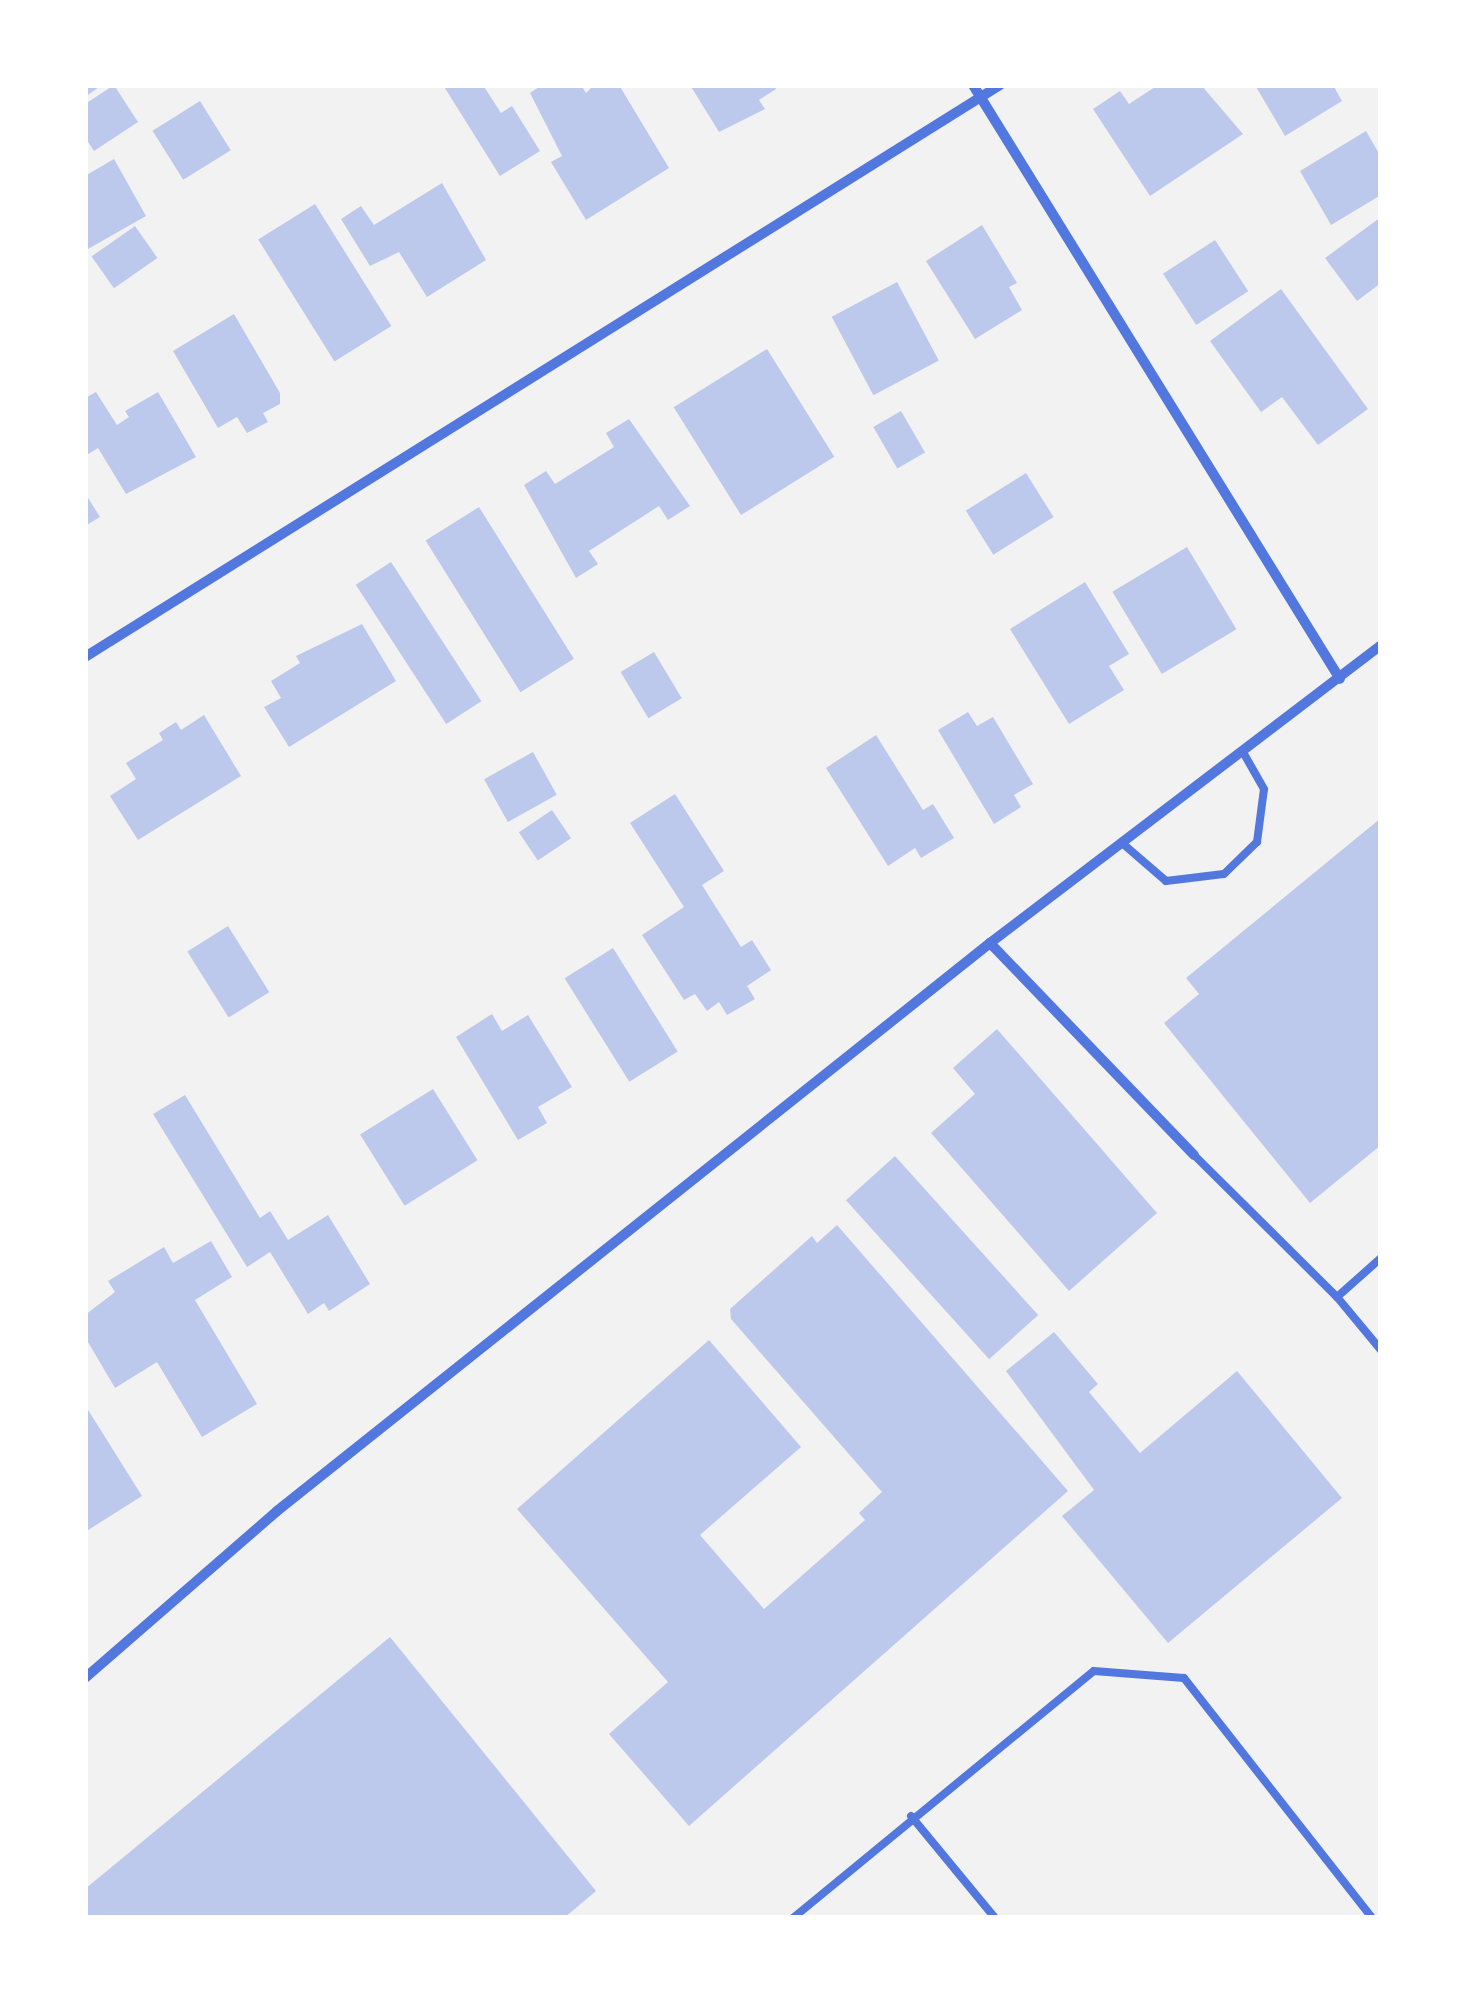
<!DOCTYPE html>
<html>
<head>
<meta charset="utf-8">
<style>
  body { margin:0 }
  #map { position:relative; width:1466px; height:2003px; overflow:hidden; background:#f2f2f2; font-family:Poppins,sans-serif }
  div>[style] { position:absolute }
  .building>* { inset:0; background:#bdc9ec; transform-origin:0 0 }
  .service>* { height:8px; margin:-4px; padding:0 4px; transform-origin:4px; border-radius:4px; background:#5277de }
  .minor>* { height:10px; margin:-5px; padding:0 5px; transform-origin:5px; border-radius:5px; background:#5277de }
  span { translate:-50% -50%; white-space:nowrap; text-align:center; line-height:1.15; -webkit-text-stroke:9px #fff; paint-order:stroke }
  .frame { position:absolute; inset:0; border:88px solid #fff; pointer-events:none }
</style>
</head>
<body>
<div id="map">
  <div class="building">
    <i style="clip-path:polygon(85px 85px,102px 85px,85px 97px)"></i>
    <i style="clip-path:polygon(114px 85px,138px 122px,94px 151px,85px 137px,85px 104px)"></i>
    <i style="clip-path:polygon(443px 85px,483px 85px,501px 113px,512px 106px,540px 151px,500px 176px)"></i>
    <i style="clip-path:polygon(542px 85px,581px 85px,586px 93px,594px 85px,619px 85px,669px 168px,586px 220px,551px 162px,562px 156px,530px 93px)"></i>
    <i style="clip-path:polygon(690px 85px,774px 85px,776px 89px,759px 100px,765px 109px,719px 132px)"></i>
    <i style="clip-path:polygon(1158px 85px,1201px 85px,1243px 134px,1150px 196px,1093px 109px,1120px 91px,1129px 104px)"></i>
    <i style="clip-path:polygon(1255px 85px,1333px 85px,1342px 101px,1285px 136px)"></i>
    <i style="left:200px;top:101px;width:58px;height:56px;rotate:58deg"></i>
    <i style="clip-path:polygon(1366px 131px,1381px 157px,1381px 195px,1331px 225px,1300px 171px)"></i>
    <i style="clip-path:polygon(114px 159px,146px 216px,88px 249px,85px 176px)"></i>
    <i style="clip-path:polygon(442px 183px,486px 260px,427px 297px,399px 252px,370px 266px,341px 219px,361px 206px,374px 225px)"></i>
    <i style="left:315px;top:204px;width:144px;height:67px;rotate:58deg"></i>
    <i style="clip-path:polygon(1381px 217px,1381px 283px,1357px 301px,1325px 258px)"></i>
    <i style="clip-path:polygon(982px 225px,1017px 283px,1009px 287px,1022px 310px,975px 339px,926px 261px)"></i>
    <i style="left:135px;top:226px;width:39px;height:53px;rotate:55deg"></i>
    <i style="left:1215px;top:240px;width:61px;height:62px;rotate:57deg"></i>
    <i style="left:897px;top:282px;width:89px;height:74px;rotate:62deg"></i>
    <i style="clip-path:polygon(1281px 289px,1368px 409px,1318px 445px,1282px 397px,1261px 412px,1210px 341px)"></i>
    <i style="clip-path:polygon(234px 314px,280px 393px,280px 404px,263px 413px,268px 422px,247px 433px,237px 417px,218px 428px,173px 351px)"></i>
    <i style="left:767px;top:349px;width:127px;height:110px;rotate:58deg"></i>
    <i style="clip-path:polygon(96px 392px,117px 425px,129px 417px,125px 411px,158px 392px,196px 457px,126px 494px,98px 448px,85px 456px,85px 398px)"></i>
    <i style="left:901px;top:411px;width:48px;height:32px;rotate:60deg"></i>
    <i style="clip-path:polygon(629px 419px,690px 506px,668px 520px,659px 506px,589px 551px,598px 564px,576px 578px,524px 485px,546px 471px,555px 484px,614px 447px,606px 433px)"></i>
    <i style="left:1026px;top:473px;width:52px;height:71px;rotate:58deg"></i>
    <i style="clip-path:polygon(85px 493px,100px 517px,85px 526px)"></i>
    <i style="left:479px;top:507px;width:179px;height:63px;rotate:58deg"></i>
    <i style="left:1187px;top:547px;width:96px;height:87px;rotate:59deg"></i>
    <i style="left:391px;top:562px;width:166px;height:42px;rotate:57deg"></i>
    <i style="clip-path:polygon(1085px 582px,1129px 654px,1109px 666px,1124px 690px,1069px 724px,1010px 629px)"></i>
    <i style="clip-path:polygon(362px 624px,396px 681px,289px 747px,264px 707px,281px 698px,271px 681px,300px 663px,296px 656px)"></i>
    <i style="left:654px;top:652px;width:54px;height:39px;rotate:59deg"></i>
    <i style="clip-path:polygon(968px 712px,977px 726px,993px 717px,1033px 784px,1014px 795px,1021px 807px,994px 824px,938px 730px)"></i>
    <i style="clip-path:polygon(204px 715px,241px 776px,138px 840px,110px 796px,136px 779px,126px 763px,163px 740px,159px 733px,176px 722px,181px 730px)"></i>
    <i style="clip-path:polygon(876px 735px,923px 810px,933px 804px,954px 838px,921px 858px,915px 848px,888px 866px,826px 768px)"></i>
    <i style="left:533px;top:752px;width:49px;height:56px;rotate:61deg"></i>
    <i style="clip-path:polygon(675px 794px,724px 871px,702px 885px,741px 947px,752px 940px,771px 970px,747px 986px,755px 999px,727px 1015px,719px 1002px,707px 1011px,695px 994px,684px 1000px,642px 935px,684px 907px,630px 823px)"></i>
    <i style="left:552px;top:810px;width:34px;height:40px;rotate:56deg"></i>
    <i style="clip-path:polygon(1381px 818px,1381px 1145px,1310px 1203px,1164px 1023px,1199px 994px,1186px 978px)"></i>
    <i style="left:228px;top:926px;width:78px;height:48px;rotate:58deg"></i>
    <i style="left:613px;top:948px;width:122px;height:57px;rotate:58deg"></i>
    <i style="clip-path:polygon(492px 1014px,502px 1031px,528px 1015px,572px 1087px,538px 1107px,547px 1123px,518px 1140px,456px 1037px)"></i>
    <i style="clip-path:polygon(997px 1029px,1157px 1213px,1069px 1291px,931px 1133px,975px 1094px,953px 1068px)"></i>
    <i style="left:433px;top:1089px;width:84px;height:86px;rotate:58deg"></i>
    <i style="clip-path:polygon(185px 1095px,260px 1218px,270px 1211px,288px 1240px,328px 1215px,370px 1284px,329px 1311px,324px 1303px,308px 1314px,270px 1252px,247px 1267px,153px 1114px)"></i>
    <i style="left:895px;top:1156px;width:214px;height:66px;rotate:48deg"></i>
    <i style="clip-path:polygon(837px 1225px,1068px 1491px,689px 1826px,609px 1734px,668px 1682px,517px 1509px,709px 1340px,801px 1447px,700px 1535px,764px 1609px,865px 1520px,859px 1513px,882px 1492px,731px 1319px,730px 1309px,812px 1236px,817px 1243px)"></i>
    <i style="clip-path:polygon(211px 1241px,232px 1277px,195px 1300px,257px 1404px,202px 1437px,157px 1362px,115px 1388px,85px 1337px,85px 1315px,115px 1292px,108px 1281px,164px 1247px,173px 1263px)"></i>
    <i style="clip-path:polygon(1054px 1332px,1098px 1384px,1089px 1392px,1140px 1453px,1237px 1371px,1342px 1498px,1168px 1643px,1062px 1516px,1094px 1490px,1006px 1371px)"></i>
    <i style="clip-path:polygon(85px 1405px,142px 1496px,85px 1532px)"></i>
    <i style="clip-path:polygon(390px 1637px,596px 1891px,564px 1918px,85px 1918px,85px 1889px)"></i>
  </div>
  <div class="service">
    <i style="left:1122px;top:843px;width:58px;rotate:40.8deg"></i>
    <i style="left:1166px;top:881px;width:58px;rotate:-6.9deg"></i>
    <i style="left:1224px;top:874px;width:46px;rotate:-44.1deg"></i>
    <i style="left:1257px;top:842px;width:53px;rotate:-82.5deg"></i>
    <i style="left:1264px;top:789px;width:43px;rotate:-119.6deg"></i>
    <i style="left:1194px;top:1155px;width:202px;rotate:44.8deg"></i>
    <i style="left:1337px;top:1297px;width:59px;rotate:-41.6deg"></i>
    <i style="left:1337px;top:1297px;width:69px;rotate:50.3deg"></i>
    <i style="left:911px;top:1816px;width:132px;rotate:50.5deg"></i>
    <i style="left:793px;top:1918px;width:389px;rotate:-39.4deg"></i>
    <i style="left:1094px;top:1671px;width:90px;rotate:4.4deg"></i>
    <i style="left:1184px;top:1678px;width:305px;rotate:51.9deg"></i>
  </div>
  <div class="minor">
    <i style="left:973px;top:85px;width:698px;rotate:58.29deg"></i>
    <i style="left:85px;top:657px;width:1079px;rotate:-32.01deg"></i>
    <i style="left:990px;top:943px;width:294px;rotate:46.1deg"></i>
    <i style="left:85px;top:1678px;width:254px;rotate:-41deg"></i>
    <i style="left:277px;top:1511px;width:912px;rotate:-38.54deg"></i>
    <i style="left:990px;top:943px;width:492px;rotate:-37.3deg"></i>
  </div>
  <div class="frame"></div>
</div>
</body>
</html>
